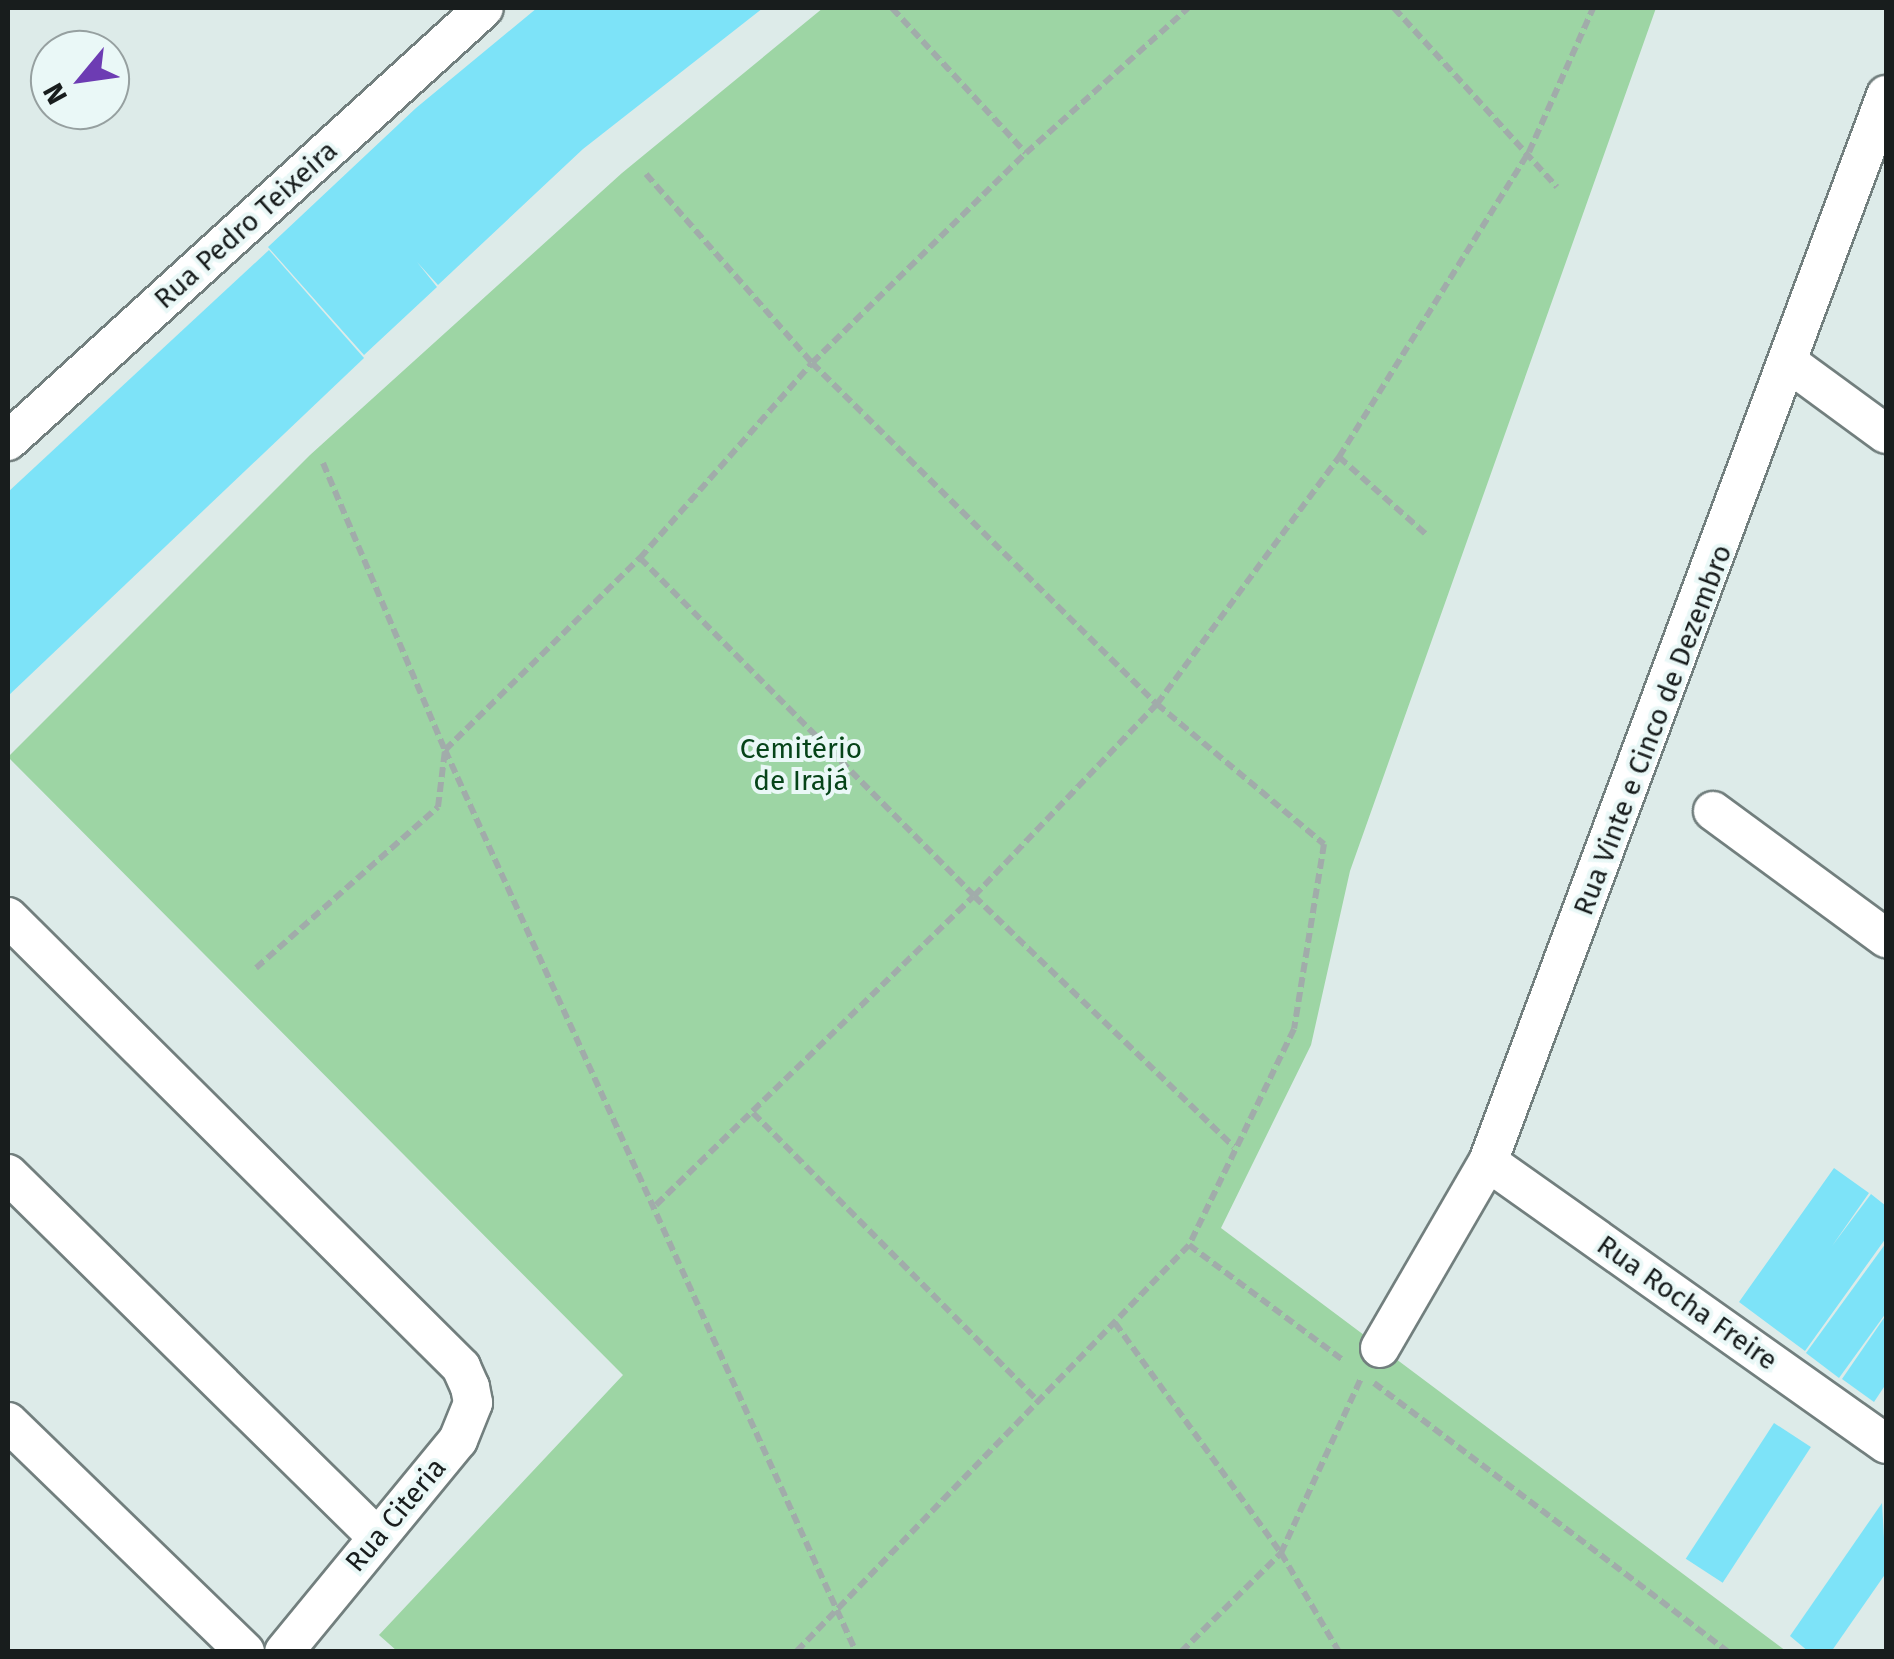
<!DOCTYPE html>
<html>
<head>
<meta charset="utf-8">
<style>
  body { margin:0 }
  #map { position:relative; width:1894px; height:1659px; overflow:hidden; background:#ddebe9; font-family:"Fira Sans",sans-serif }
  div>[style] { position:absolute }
  .green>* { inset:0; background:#9dd5a4 }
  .building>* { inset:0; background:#7de3f8; transform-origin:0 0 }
  .path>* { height:6px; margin-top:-3px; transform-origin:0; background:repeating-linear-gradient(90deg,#a1acaa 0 10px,transparent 0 15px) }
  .roads { filter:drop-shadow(2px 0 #727f7e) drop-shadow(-2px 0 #727f7e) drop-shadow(0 2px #727f7e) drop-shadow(0 -2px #727f7e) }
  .street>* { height:38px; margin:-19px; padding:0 19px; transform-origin:19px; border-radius:19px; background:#fff }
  span { translate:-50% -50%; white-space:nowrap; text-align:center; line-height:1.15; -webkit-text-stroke:8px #eaf8f7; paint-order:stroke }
  .street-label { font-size:28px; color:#181d1d }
  .park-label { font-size:28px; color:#064419 }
  .frame { position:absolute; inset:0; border:10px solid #181d1d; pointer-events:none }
  .north { position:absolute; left:30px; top:30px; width:100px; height:100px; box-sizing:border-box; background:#eaf8f7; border:2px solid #96a0a0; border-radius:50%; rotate:241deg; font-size:28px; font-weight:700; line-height:40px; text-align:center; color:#181d1d }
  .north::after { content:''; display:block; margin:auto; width:35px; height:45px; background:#6d3cb3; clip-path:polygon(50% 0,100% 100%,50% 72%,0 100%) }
</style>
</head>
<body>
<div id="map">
  <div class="green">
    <i style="clip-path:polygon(823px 8px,1656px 8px,1350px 871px,1311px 1045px,1221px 1228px,1786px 1651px,397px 1651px,379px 1635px,623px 1375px,8px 757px,310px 455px,622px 173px)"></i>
  </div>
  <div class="building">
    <i style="clip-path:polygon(537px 8px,763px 8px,583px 149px,438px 285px,417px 262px,437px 287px,364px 355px,268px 247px,416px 108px)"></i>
    <i style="clip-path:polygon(269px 250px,364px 358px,8px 696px,8px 492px)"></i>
    <i style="clip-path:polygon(1834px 1168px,1869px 1193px,1832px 1246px,1871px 1194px,1886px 1206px,1886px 1238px,1805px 1351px,1739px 1302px)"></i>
    <i style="clip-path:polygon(1886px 1243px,1886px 1313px,1839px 1378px,1806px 1353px)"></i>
    <i style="clip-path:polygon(1886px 1315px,1886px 1384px,1874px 1402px,1842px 1379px)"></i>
    <i style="left:1774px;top:1423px;width:44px;height:162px;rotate:33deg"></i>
    <i style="clip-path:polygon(1882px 1503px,1886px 1573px,1831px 1652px,1809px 1652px,1790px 1636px)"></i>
  </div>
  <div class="path">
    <i style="left:892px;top:8px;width:197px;rotate:47.3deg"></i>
    <i style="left:1394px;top:8px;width:242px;rotate:47.7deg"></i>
    <i style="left:646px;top:174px;width:252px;rotate:48.7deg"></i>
    <i style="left:812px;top:363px;width:485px;rotate:44.7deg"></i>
    <i style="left:1157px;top:704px;width:218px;rotate:40deg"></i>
    <i style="left:1324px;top:844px;width:187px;rotate:99.2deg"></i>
    <i style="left:1294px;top:1029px;width:240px;rotate:115.9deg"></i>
    <i style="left:1189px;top:1245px;width:566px;rotate:134deg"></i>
    <i style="left:1339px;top:457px;width:119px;rotate:41.6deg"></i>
    <i style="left:323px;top:463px;width:312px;rotate:67deg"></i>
    <i style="left:445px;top:750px;width:991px;rotate:65.5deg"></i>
    <i style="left:640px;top:558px;width:475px;rotate:45.3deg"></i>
    <i style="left:974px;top:896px;width:361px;rotate:44deg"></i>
    <i style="left:256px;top:968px;width:243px;rotate:-41.5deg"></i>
    <i style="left:438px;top:807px;width:57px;rotate:-83deg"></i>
    <i style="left:445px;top:750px;width:274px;rotate:-44.6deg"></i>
    <i style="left:640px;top:558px;width:260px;rotate:-48.6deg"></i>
    <i style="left:812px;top:363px;width:300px;rotate:-44.5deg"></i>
    <i style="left:1026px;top:153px;width:217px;rotate:-41.8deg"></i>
    <i style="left:753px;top:1113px;width:407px;rotate:45.3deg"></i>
    <i style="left:656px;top:1205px;width:443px;rotate:-44.2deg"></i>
    <i style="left:974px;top:896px;width:265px;rotate:-46.4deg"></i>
    <i style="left:1157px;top:704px;width:307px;rotate:-53.6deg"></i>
    <i style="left:1339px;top:457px;width:359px;rotate:-58.1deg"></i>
    <i style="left:1529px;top:152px;width:158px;rotate:-66deg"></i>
    <i style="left:1189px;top:1245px;width:194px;rotate:36.8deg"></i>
    <i style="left:1115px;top:1323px;width:284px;rotate:54.2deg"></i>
    <i style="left:1281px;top:1553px;width:115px;rotate:59.6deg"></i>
    <i style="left:1374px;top:1383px;width:445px;rotate:37.2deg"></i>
    <i style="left:1181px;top:1652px;width:141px;rotate:-44.7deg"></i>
    <i style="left:1281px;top:1553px;width:192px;rotate:-65.4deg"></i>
  </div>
  <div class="roads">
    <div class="street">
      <i style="left:1789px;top:363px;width:120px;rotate:36.2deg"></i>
      <i style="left:8px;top:441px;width:643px;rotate:-42.29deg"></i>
      <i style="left:1713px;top:811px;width:215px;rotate:36.3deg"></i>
      <i style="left:8px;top:917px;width:639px;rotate:44.81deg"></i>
      <i style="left:461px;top:1367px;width:22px;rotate:66deg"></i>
      <i style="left:470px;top:1387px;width:16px;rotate:79deg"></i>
      <i style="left:473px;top:1403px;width:40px;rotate:112deg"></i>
      <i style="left:458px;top:1440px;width:274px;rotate:129.4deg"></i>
      <i style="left:1488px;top:1162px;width:488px;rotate:35.3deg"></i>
      <i style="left:8px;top:1174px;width:518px;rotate:44.53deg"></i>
      <i style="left:1380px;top:1348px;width:215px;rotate:-59.9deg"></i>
      <i style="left:1488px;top:1162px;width:1139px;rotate:-69.54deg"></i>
      <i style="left:8px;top:1422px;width:330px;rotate:44.1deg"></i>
    </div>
  </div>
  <div class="street-label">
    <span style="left:246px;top:225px;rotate:-42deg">Rua Pedro Teixeira</span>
    <span style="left:1653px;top:730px;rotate:-69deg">Rua Vinte e Cinco de Dezembro</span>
    <span style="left:1687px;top:1303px;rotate:35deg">Rua Rocha Freire</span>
    <span style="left:396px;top:1515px;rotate:-50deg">Rua Citeria</span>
  </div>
  <div class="park-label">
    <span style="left:801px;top:765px">Cemitério<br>de Irajá</span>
  </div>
  <div class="frame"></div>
  <div class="north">N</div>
</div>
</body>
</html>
